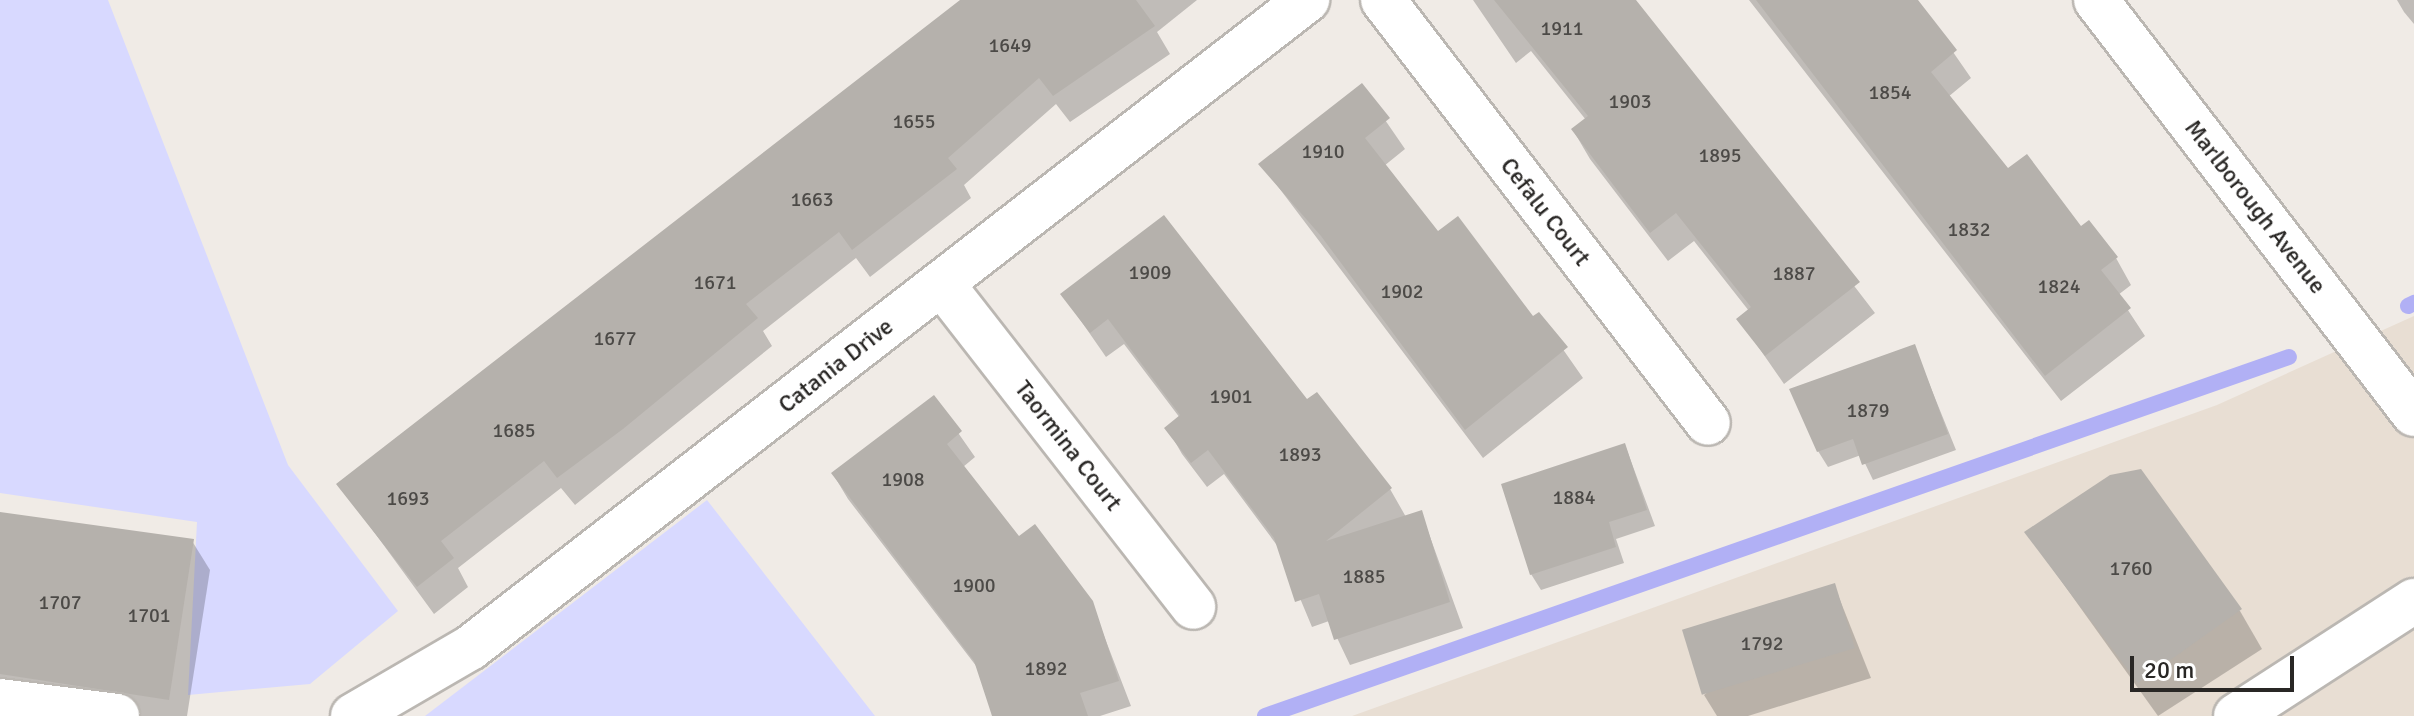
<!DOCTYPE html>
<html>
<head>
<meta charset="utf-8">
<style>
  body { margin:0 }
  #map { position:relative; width:2414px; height:716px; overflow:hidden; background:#f0ebe6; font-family:Signika,sans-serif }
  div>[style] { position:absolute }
  .built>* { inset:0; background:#e8ded3 }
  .green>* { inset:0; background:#d8d9ff }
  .shadow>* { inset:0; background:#0003 }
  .stream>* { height:16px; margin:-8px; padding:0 8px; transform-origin:8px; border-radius:8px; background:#b1b0f5 }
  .building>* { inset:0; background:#b5b1ac; transform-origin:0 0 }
  .roads { filter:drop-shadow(2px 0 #bbb7b2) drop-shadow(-2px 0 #bbb7b2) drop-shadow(0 2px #bbb7b2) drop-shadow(0 -2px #bbb7b2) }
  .minor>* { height:44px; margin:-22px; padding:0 22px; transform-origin:22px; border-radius:22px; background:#fff }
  span { translate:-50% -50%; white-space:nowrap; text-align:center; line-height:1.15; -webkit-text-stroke:6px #fff; paint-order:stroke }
  .number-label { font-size:20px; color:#4c4a47 }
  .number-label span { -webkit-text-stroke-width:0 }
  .street-label { font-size:24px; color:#292725 }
  .scale { position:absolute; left:2130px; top:656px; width:164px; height:36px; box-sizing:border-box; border:4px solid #292725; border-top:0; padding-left:10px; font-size:24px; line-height:28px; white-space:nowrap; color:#292725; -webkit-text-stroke:6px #fff; paint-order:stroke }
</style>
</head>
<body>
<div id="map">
  <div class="built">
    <i style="clip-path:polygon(2414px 316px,2414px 716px,1352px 716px,2217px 405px)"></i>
  </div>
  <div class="green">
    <i style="clip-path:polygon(0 0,108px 0,288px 465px,398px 611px,310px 684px,188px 695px,197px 522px,0 493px)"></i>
    <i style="clip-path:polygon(707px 500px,875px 716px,425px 716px)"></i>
  </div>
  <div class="shadow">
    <i style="clip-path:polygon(964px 0,1197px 0,1157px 32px,1170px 54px,1070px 122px,1056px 104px,964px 185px,971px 198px,870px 277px,856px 258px,763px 331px,772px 346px,575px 505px,561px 488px,458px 568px,468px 587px,434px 614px,339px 484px)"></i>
    <i style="clip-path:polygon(1473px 0,1634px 0,1875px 313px,1784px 384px,1739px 319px,1749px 311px,1694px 241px,1668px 261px,1590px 159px,1573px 130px,1586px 120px,1531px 51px,1516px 63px)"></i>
    <i style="clip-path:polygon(1749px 0,1917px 0,1971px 78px,1948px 97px,2007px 171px,2116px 258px,2131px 285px,2118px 295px,2145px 336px,2061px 401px)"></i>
    <i style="clip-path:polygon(2397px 0,2414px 0,2414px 24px,2404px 12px)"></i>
    <i style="clip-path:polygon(1361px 85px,1405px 149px,1384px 166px,1438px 234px,1533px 319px,1539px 315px,1583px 378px,1483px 458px,1261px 164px)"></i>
    <i style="clip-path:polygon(1063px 295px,1307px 402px,1390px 489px,1406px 517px,1421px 512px,1463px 628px,1350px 665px,1329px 621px,1312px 627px,1279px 548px,1224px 474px,1207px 487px,1182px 454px,1167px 428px,1180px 418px,1124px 344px,1106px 357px)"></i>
    <i style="clip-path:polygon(1914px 346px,1956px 450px,1873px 480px,1861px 455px,1828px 467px,1818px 451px)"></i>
    <i style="clip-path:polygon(933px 397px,975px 457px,963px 467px,1019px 539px,1091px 602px,1131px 706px,1100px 716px,994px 716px,980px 671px,848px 499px,833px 474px)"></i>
    <i style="clip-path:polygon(1625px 445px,1655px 526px,1616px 539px,1624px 563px,1541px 590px,1531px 574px)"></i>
    <i style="clip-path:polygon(0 513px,192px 541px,210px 570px,187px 716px,95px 716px,0 702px)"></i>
    <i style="clip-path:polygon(2026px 532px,2240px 611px,2262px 649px,2158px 716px)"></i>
    <i style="clip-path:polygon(1834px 585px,1871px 678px,1748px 716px,1717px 716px,1704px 695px)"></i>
  </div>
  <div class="stream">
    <i style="left:2408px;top:306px;width:7px;rotate:-27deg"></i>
    <i style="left:1265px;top:716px;width:1085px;rotate:-19.32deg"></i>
  </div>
  <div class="building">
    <i style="clip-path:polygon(960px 0,1136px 0,1155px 26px,1053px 96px,1039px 78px,948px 158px,957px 169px,852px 250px,839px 232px,746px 304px,758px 318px,623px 429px,557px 478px,544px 461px,441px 541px,454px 558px,417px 587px,336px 484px)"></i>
    <i style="clip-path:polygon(1494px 0,1636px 0,1860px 282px,1765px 356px,1736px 319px,1751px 307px,1676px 213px,1650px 233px,1624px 199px,1571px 129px,1588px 116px)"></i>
    <i style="clip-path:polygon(1756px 0,1918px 0,1957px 50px,1931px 72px,2008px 168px,2027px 154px,2081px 226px,2089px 220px,2118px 257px,2101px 270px,2131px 308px,2045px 376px)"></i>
    <i style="clip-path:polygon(1362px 83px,1390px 118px,1365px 138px,1438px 231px,1458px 216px,1533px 316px,1539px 312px,1568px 347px,1465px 430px,1321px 236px,1258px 164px)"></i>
    <i style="clip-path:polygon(1164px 215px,1307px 399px,1317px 392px,1392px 488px,1326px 541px,1422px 510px,1450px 602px,1334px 640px,1319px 594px,1295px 602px,1274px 538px,1208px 450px,1191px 463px,1164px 428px,1180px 415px,1108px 319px,1090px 333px,1060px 294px)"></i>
    <i style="clip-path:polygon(1915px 344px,1948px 434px,1862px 465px,1853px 439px,1817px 452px,1789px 389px)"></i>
    <i style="clip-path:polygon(934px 395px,962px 431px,947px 444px,1019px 536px,1035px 524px,1093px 601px,1119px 681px,1080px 693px,1088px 716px,992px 716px,974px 661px,831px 473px)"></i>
    <i style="clip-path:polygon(1625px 443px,1647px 510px,1609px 522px,1616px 547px,1530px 575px,1501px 484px)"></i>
    <i style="clip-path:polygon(2141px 469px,2242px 609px,2138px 683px,2024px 532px,2110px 475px)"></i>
    <i style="clip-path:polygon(0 512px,194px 539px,169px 700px,0 674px)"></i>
    <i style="left:1835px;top:583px;width:68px;height:160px;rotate:73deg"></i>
  </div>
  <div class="roads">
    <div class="minor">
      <i style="left:1383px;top:0;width:533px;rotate:52.46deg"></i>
      <i style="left:2096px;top:0;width:522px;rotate:52.47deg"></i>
      <i style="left:942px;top:284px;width:409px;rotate:52.1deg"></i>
      <i style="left:0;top:701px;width:118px;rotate:7.3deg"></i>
      <i style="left:353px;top:716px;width:135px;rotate:-30.2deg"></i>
      <i style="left:470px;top:648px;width:1059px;rotate:-37.75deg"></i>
      <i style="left:2236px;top:716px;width:212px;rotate:-32.9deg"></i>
    </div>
  </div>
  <div class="number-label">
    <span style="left:1562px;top:28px">1911</span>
    <span style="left:1010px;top:45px">1649</span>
    <span style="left:1890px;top:92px">1854</span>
    <span style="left:1630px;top:101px">1903</span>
    <span style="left:914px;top:121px">1655</span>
    <span style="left:1323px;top:151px">1910</span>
    <span style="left:1720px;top:155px">1895</span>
    <span style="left:812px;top:199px">1663</span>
    <span style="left:1969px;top:229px">1832</span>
    <span style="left:1150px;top:272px">1909</span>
    <span style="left:1794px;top:273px">1887</span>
    <span style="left:715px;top:282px">1671</span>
    <span style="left:2059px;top:286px">1824</span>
    <span style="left:1402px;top:291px">1902</span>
    <span style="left:615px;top:338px">1677</span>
    <span style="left:1231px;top:396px">1901</span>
    <span style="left:1868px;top:410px">1879</span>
    <span style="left:514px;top:430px">1685</span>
    <span style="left:1300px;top:454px">1893</span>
    <span style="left:903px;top:479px">1908</span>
    <span style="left:1574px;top:497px">1884</span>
    <span style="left:408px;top:498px">1693</span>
    <span style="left:2131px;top:568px">1760</span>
    <span style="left:1364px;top:576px">1885</span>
    <span style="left:974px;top:585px">1900</span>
    <span style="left:60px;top:602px">1707</span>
    <span style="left:149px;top:615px">1701</span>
    <span style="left:1762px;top:643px">1792</span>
    <span style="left:1046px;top:668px">1892</span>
  </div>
  <div class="street-label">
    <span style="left:2255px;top:207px;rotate:52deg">Marlborough Avenue</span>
    <span style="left:1545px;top:212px;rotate:52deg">Cefalu Court</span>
    <span style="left:836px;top:366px;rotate:-38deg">Catania Drive</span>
    <span style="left:1068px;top:446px;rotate:52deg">Taormina Court</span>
  </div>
  <div class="scale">20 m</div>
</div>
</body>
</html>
